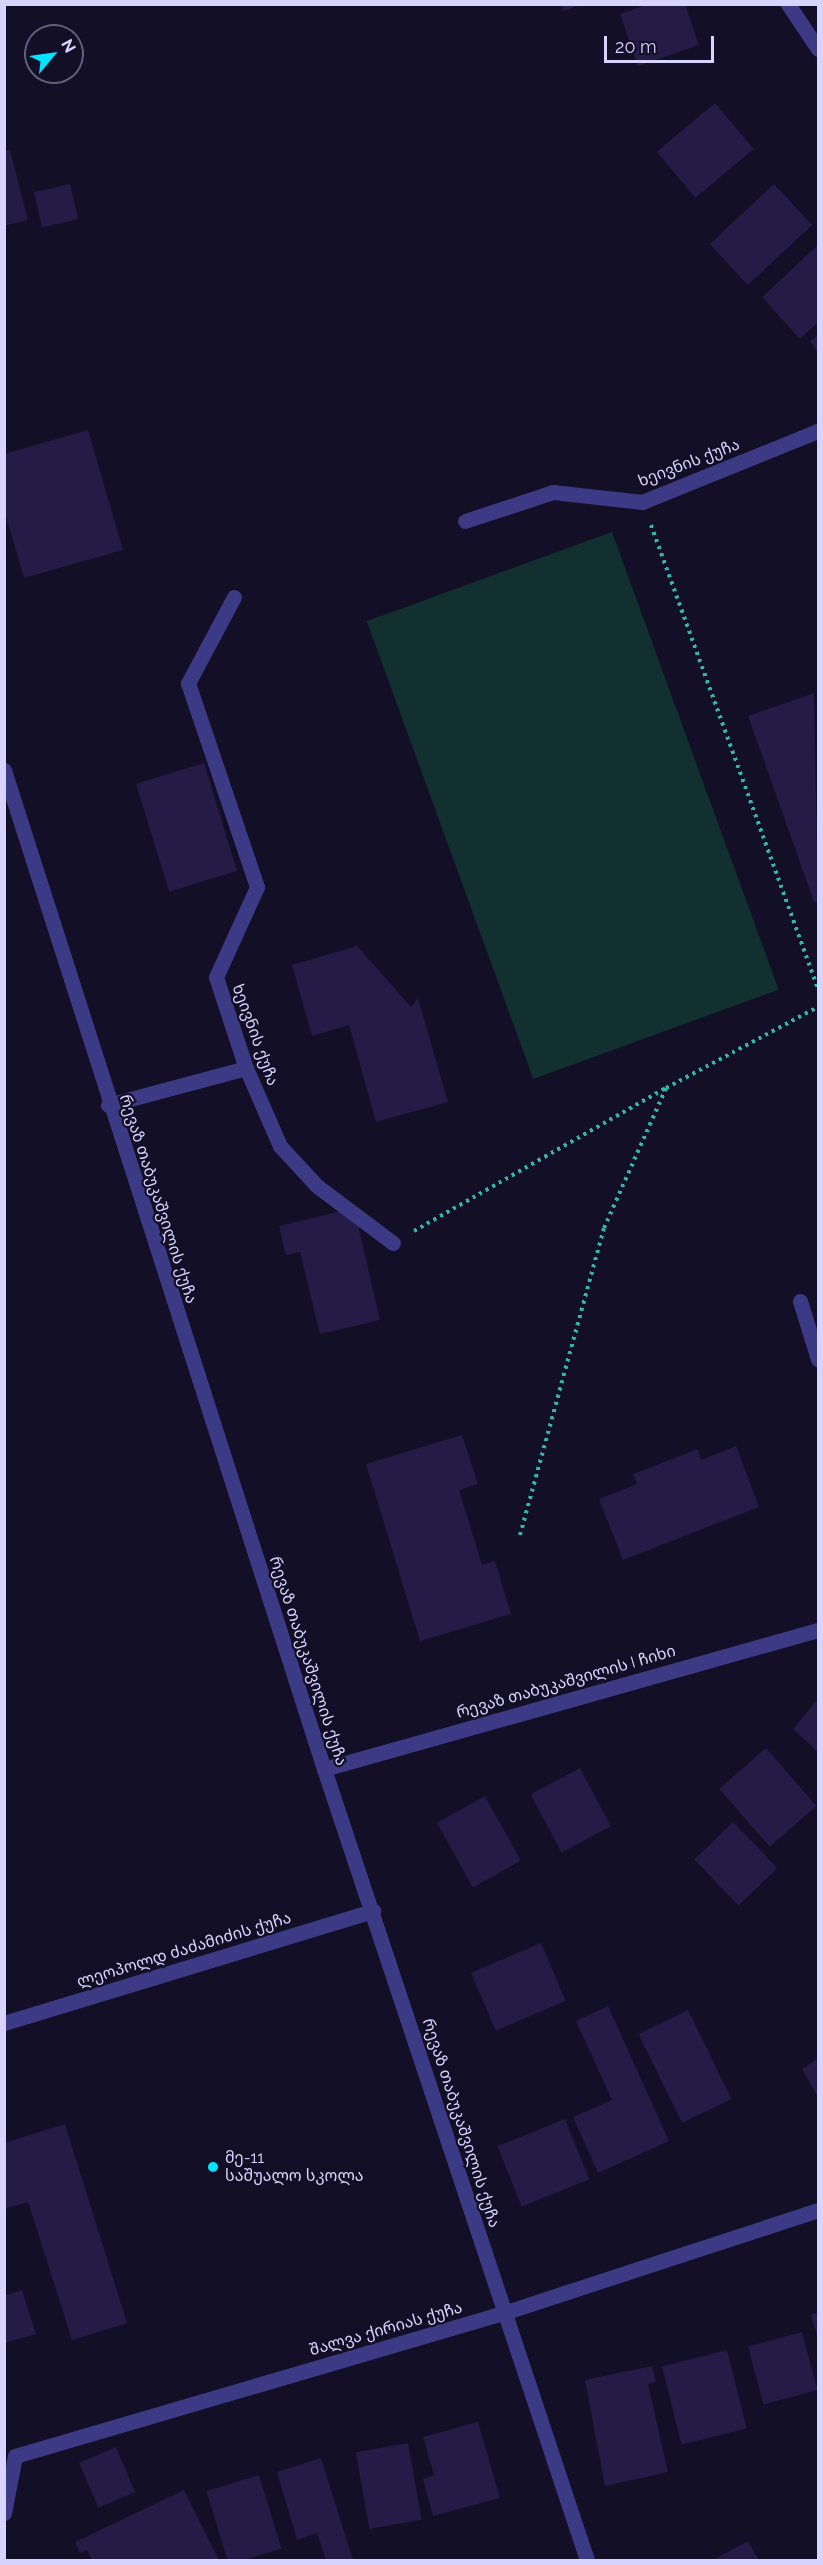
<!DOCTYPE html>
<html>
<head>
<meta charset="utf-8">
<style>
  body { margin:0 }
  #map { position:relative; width:823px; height:2565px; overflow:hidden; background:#130f26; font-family:Raleway,"Noto Sans Georgian",sans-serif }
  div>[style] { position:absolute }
  .green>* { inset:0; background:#12302f; transform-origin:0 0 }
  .building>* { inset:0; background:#241b47; transform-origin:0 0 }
  .path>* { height:4px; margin-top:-2px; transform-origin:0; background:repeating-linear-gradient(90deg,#2fb8b0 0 3px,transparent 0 7.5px) }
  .minor>* { height:15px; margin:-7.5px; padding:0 7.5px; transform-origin:7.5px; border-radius:7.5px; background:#3d3a85 }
  .dots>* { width:16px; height:16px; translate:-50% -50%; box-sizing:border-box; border:3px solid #130f26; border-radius:50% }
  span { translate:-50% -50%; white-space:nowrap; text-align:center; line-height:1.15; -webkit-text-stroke:4.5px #130f26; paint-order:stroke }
  .street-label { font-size:16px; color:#d9d4ff }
  .poi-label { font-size:16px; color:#d9d4ff }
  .left { translate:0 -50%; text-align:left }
  .frame { position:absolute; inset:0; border:6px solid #d9d4ff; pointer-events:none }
  .north { position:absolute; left:24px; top:24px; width:60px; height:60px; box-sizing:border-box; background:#130f26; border:2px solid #625e7d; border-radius:50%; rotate:61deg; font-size:16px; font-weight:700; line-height:24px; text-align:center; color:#d9d4ff }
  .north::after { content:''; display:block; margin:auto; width:21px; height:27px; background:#00e5ff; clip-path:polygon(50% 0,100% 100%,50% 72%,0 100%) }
  .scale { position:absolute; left:604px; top:36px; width:110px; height:27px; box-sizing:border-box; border:3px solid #d9d4ff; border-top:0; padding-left:8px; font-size:18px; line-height:21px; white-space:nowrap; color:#d9d4ff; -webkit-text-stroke:4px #130f26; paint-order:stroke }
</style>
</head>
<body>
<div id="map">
  <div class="green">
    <i style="left:612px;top:532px;width:487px;height:261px;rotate:70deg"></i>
  </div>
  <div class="building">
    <i style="clip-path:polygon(561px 4px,580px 4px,580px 5px,564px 11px)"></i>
    <i style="clip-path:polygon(649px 4px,685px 4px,699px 45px,638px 66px,620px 14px)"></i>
    <i style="left:715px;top:103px;width:60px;height:76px;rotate:50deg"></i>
    <i style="clip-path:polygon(10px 150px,28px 220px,4px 226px,4px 151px)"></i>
    <i style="left:70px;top:184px;width:36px;height:37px;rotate:77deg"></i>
    <i style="left:774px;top:184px;width:56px;height:88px;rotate:47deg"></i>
    <i style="clip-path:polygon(818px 245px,818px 322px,800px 339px,762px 297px)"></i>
    <i style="clip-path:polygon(818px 335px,818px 353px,810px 341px)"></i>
    <i style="clip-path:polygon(88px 430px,123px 550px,24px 578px,4px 509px,4px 454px)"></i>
    <i style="clip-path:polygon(814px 693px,818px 901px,814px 902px,748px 716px)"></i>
    <i style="left:204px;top:763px;width:113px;height:71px;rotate:73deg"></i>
    <i style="clip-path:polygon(357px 946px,411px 1007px,418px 998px,448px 1102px,376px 1122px,349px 1025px,312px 1036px,292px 965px)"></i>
    <i style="clip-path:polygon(354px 1208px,380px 1320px,320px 1334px,300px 1252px,286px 1255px,279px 1226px)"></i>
    <i style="clip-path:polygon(462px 1435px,478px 1484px,459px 1490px,482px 1565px,495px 1561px,511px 1614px,420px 1641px,366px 1464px)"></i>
    <i style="clip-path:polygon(736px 1446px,759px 1507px,623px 1560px,599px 1499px,637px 1484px,633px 1474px,698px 1449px,701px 1460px)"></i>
    <i style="clip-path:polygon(818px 1699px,818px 1752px,793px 1729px)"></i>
    <i style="left:766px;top:1748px;width:77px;height:62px;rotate:49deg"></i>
    <i style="left:580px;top:1768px;width:66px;height:56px;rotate:62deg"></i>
    <i style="left:485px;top:1796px;width:74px;height:55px;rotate:61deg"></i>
    <i style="left:733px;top:1822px;width:64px;height:54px;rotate:46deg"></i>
    <i style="left:541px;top:1943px;width:63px;height:76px;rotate:67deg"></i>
    <i style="clip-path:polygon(608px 2006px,669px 2141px,598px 2173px,573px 2117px,612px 2100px,576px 2021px)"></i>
    <i style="left:688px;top:2010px;width:99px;height:55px;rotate:64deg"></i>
    <i style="clip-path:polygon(818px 2058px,818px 2097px,802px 2069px)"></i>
    <i style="left:565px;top:2119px;width:65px;height:73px;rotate:68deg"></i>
    <i style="clip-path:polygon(65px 2124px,127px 2323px,72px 2340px,28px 2202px,4px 2209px,4px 2143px)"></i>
    <i style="clip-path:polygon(22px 2290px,36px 2334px,4px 2343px,4px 2296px)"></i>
    <i style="clip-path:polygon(818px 2312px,818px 2339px,811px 2315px)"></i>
    <i style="left:802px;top:2332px;width:60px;height:56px;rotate:75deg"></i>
    <i style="left:727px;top:2350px;width:81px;height:67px;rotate:76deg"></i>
    <i style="clip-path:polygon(652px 2366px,656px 2382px,648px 2384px,668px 2472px,605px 2486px,585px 2380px)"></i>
    <i style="clip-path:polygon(478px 2422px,500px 2498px,433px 2516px,423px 2479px,434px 2475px,423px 2437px)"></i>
    <i style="left:408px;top:2443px;width:78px;height:53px;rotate:80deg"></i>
    <i style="left:116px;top:2447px;width:49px;height:40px;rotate:67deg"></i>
    <i style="clip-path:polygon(321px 2458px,342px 2525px,353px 2560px,326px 2560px,317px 2533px,297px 2540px,277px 2472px)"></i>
    <i style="left:259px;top:2475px;width:77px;height:55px;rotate:73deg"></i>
    <i style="clip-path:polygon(184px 2490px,219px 2560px,92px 2560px,87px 2550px,80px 2553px,75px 2542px)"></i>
    <i style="clip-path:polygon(748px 2541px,759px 2560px,713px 2560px)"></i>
  </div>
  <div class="path">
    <i style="left:651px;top:525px;width:493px;rotate:70.2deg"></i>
    <i style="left:414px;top:1231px;width:290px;rotate:-29.6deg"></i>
    <i style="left:520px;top:1535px;width:318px;rotate:-74.7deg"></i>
    <i style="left:604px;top:1228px;width:153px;rotate:-66.1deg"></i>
    <i style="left:666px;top:1088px;width:172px;rotate:-28.1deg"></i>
  </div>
  <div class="minor">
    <i style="left:788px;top:4px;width:54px;rotate:56.3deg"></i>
    <i style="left:465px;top:521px;width:93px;rotate:-18.2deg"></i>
    <i style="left:553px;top:492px;width:90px;rotate:6.4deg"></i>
    <i style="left:642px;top:502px;width:190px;rotate:-22deg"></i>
    <i style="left:234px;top:597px;width:98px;rotate:118.1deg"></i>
    <i style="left:188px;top:683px;width:215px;rotate:71.3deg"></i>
    <i style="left:257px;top:887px;width:99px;rotate:114.5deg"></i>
    <i style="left:216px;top:977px;width:96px;rotate:71.8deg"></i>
    <i style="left:246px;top:1068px;width:85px;rotate:66.4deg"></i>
    <i style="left:280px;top:1146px;width:54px;rotate:47.2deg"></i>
    <i style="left:317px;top:1186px;width:95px;rotate:36.9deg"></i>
    <i style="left:4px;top:770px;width:1049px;rotate:72.24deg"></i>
    <i style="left:324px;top:1769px;width:834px;rotate:71.61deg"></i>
    <i style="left:108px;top:1105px;width:143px;rotate:-15deg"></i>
    <i style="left:800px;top:1301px;width:61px;rotate:72.8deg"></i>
    <i style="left:324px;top:1769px;width:513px;rotate:-15.72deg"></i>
    <i style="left:4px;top:2023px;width:386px;rotate:-16.9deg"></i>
    <i style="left:4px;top:2513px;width:58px;rotate:-79.1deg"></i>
    <i style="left:15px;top:2456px;width:509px;rotate:-16.33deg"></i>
    <i style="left:503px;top:2313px;width:331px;rotate:-18.1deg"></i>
  </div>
  <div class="dots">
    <i style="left:213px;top:2167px;background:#00e5ff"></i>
  </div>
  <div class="street-label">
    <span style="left:689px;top:463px;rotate:-21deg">ხეივნის ქუჩა</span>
    <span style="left:255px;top:1035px;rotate:70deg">ხეივნის ქუჩა</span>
    <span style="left:158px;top:1199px;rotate:72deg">რევაზ თაბუკაშვილის ქუჩა</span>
    <span style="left:308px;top:1661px;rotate:72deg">რევაზ თაბუკაშვილის ქუჩა</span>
    <span style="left:566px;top:1682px;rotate:-16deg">რევაზ თაბუკაშვილის I ჩიხი</span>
    <span style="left:184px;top:1950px;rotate:-17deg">ლეოპოლდ ძაძამიძის ქუჩა</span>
    <span style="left:461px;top:2123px;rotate:72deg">რევაზ თაბუკაშვილის ქუჩა</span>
    <span style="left:386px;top:2329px;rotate:-16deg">შალვა ქირიას ქუჩა</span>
  </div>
  <div class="poi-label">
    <span class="left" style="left:225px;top:2167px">მე-11<br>საშუალო სკოლა</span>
  </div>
  <div class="frame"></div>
  <div class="north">N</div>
  <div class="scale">20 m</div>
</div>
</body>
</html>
